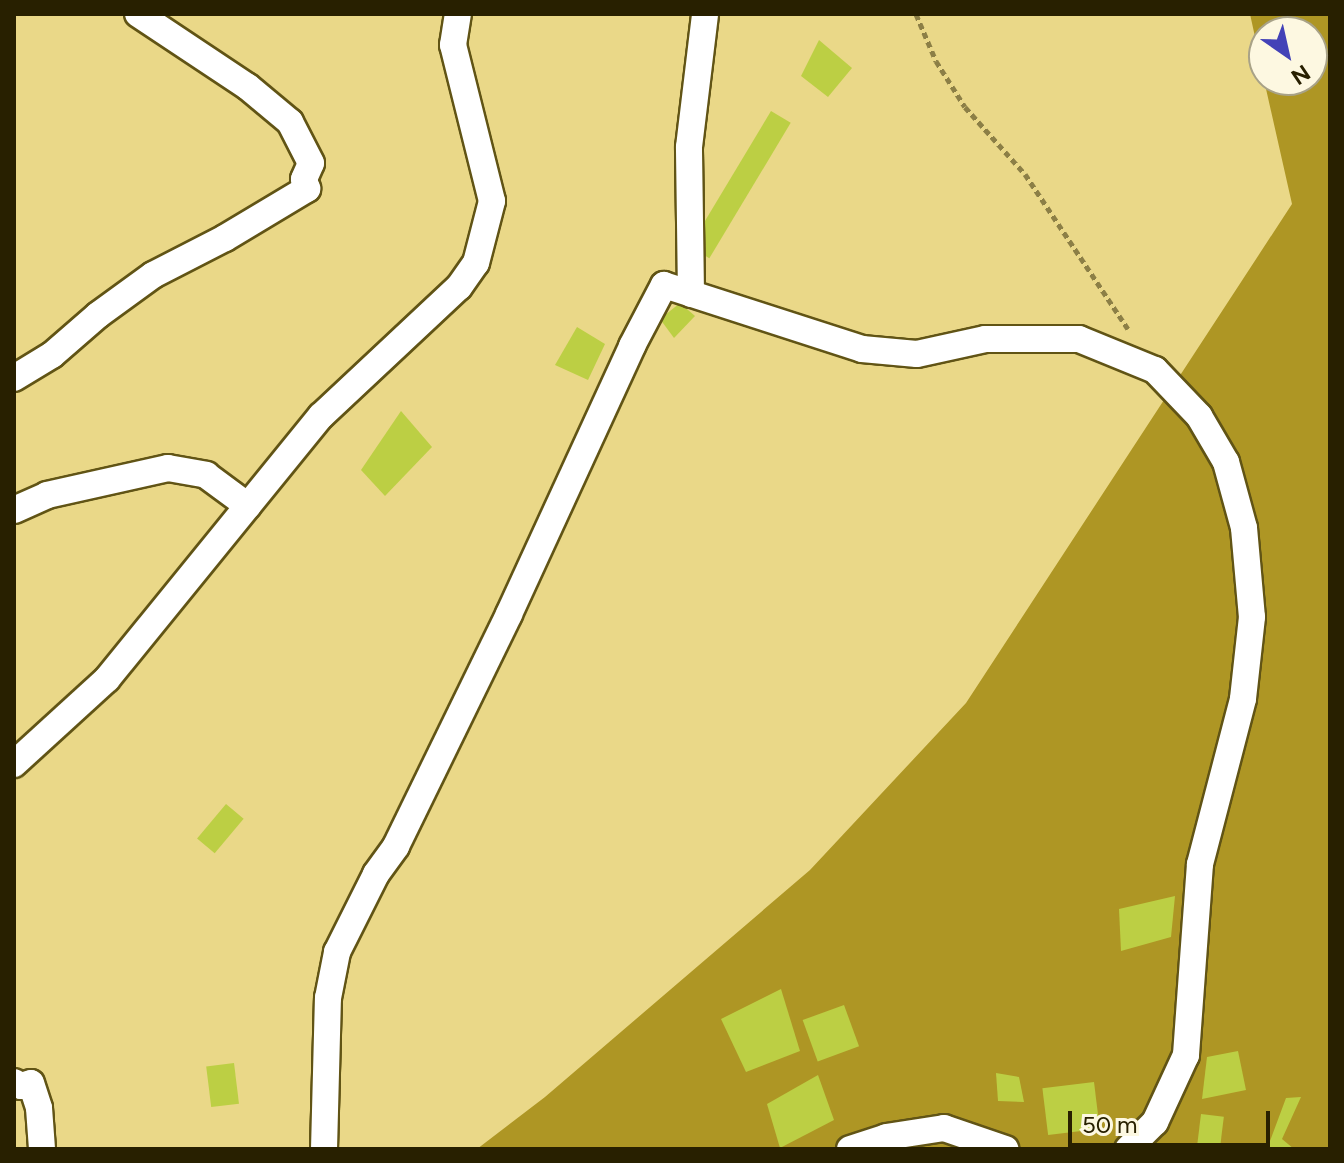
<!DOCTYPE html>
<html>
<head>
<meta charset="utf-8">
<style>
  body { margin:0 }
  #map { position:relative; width:1344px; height:1163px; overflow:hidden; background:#ead888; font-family:Figtree,sans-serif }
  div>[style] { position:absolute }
  .forest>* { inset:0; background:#ae9624 }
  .building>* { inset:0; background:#bccf44; transform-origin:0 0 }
  .path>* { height:5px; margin-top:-2.5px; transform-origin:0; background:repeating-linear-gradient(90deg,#8c7f46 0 6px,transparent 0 10px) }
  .roads { filter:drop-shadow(2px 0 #615415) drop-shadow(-2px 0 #615415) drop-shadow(0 2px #615415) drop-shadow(0 -2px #615415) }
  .street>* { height:26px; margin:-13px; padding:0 13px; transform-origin:13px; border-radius:13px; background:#fff }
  span { translate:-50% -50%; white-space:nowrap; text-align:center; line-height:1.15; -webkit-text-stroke:7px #fdf8e1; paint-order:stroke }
  .frame { position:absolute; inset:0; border:16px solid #282000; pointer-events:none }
  .north { position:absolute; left:1248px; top:16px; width:80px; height:80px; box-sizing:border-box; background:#fdf8e1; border:2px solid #a8a287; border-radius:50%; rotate:146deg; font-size:22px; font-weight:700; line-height:32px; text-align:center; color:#282000 }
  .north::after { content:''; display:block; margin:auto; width:28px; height:36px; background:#4342b7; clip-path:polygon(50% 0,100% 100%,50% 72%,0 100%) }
  .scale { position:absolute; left:1068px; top:1111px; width:202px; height:36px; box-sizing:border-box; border:4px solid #282000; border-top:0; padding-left:10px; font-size:24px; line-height:28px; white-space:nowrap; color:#282000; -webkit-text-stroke:6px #fdf8e1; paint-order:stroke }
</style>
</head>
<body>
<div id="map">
  <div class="forest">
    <i style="clip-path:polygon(1250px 14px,1330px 14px,1330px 1149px,477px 1149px,545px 1097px,810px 870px,966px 703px,1292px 204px,1264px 80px,1312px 80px,1312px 32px,1264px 32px,1264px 78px)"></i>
  </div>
  <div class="building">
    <i style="clip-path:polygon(819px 40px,852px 68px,828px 97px,801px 76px)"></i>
    <i style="left:771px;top:111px;width:23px;height:158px;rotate:31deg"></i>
    <i style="clip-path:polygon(680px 303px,695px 316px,674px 338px,660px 319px)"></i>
    <i style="clip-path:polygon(577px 327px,605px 344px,588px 380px,555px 365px)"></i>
    <i style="clip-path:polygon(401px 411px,432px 447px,385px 496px,361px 470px)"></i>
    <i style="left:226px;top:804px;width:23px;height:45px;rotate:40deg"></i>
    <i style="clip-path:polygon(1175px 896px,1171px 937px,1121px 951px,1119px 909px)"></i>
    <i style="clip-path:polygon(781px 989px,800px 1051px,746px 1072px,721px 1019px)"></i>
    <i style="left:844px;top:1005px;width:44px;height:44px;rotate:70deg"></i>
    <i style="clip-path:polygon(1238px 1051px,1246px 1090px,1202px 1099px,1207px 1057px)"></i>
    <i style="left:234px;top:1063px;width:41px;height:28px;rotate:83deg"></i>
    <i style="clip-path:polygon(996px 1073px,1019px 1077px,1024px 1102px,998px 1101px)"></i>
    <i style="clip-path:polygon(818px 1075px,834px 1120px,780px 1148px,767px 1104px)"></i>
    <i style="left:1094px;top:1082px;width:47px;height:52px;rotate:83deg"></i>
    <i style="clip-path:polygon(1301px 1097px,1282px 1139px,1294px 1149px,1267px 1149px,1286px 1098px)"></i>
    <i style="left:1201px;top:1114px;width:23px;height:35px;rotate:7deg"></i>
  </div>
  <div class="path">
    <i style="left:916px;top:14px;width:51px;rotate:66.9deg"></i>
    <i style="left:936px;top:61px;width:54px;rotate:57.8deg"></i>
    <i style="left:965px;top:107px;width:90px;rotate:48.2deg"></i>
    <i style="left:1025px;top:174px;width:186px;rotate:56.4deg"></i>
  </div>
  <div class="roads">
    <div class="street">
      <i style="left:691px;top:294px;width:147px;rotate:-90.8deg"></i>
      <i style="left:689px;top:147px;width:134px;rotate:-83.1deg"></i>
      <i style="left:14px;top:378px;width:44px;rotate:-31.2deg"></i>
      <i style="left:52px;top:355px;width:61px;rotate:-41deg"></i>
      <i style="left:98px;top:315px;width:68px;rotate:-36deg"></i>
      <i style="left:153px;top:275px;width:81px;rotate:-27.2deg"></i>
      <i style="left:225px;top:238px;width:96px;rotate:-30.9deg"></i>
      <i style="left:307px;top:189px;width:10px;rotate:-107deg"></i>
      <i style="left:304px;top:179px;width:17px;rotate:-66deg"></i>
      <i style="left:311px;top:163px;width:46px;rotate:-117.1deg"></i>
      <i style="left:290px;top:122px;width:55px;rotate:-140.2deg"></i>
      <i style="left:248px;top:87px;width:132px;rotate:-146.4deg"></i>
      <i style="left:14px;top:510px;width:36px;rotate:-24deg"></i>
      <i style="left:47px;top:495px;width:124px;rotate:-12.6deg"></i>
      <i style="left:168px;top:468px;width:39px;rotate:10deg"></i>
      <i style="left:206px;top:475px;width:52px;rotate:36.4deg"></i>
      <i style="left:14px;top:764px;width:126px;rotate:-42.4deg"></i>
      <i style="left:107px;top:679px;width:339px;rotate:-50.9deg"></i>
      <i style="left:321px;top:416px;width:189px;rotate:-43.1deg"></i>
      <i style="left:459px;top:287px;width:29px;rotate:-55deg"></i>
      <i style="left:476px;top:263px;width:64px;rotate:-75.5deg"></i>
      <i style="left:492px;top:201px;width:161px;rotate:-104deg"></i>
      <i style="left:453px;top:45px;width:31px;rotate:-81deg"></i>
      <i style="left:14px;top:1082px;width:8px;rotate:30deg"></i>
      <i style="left:21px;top:1086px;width:10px;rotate:-17deg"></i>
      <i style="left:31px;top:1083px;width:26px;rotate:72deg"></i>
      <i style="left:39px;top:1108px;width:41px;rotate:85.8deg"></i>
      <i style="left:324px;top:1149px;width:151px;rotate:-88.5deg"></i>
      <i style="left:328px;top:998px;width:47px;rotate:-78.9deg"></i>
      <i style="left:337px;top:952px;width:87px;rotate:-63.4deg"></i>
      <i style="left:376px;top:874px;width:34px;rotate:-54deg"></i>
      <i style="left:396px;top:846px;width:258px;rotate:-64deg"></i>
      <i style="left:509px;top:614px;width:295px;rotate:-65.3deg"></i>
      <i style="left:632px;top:346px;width:69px;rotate:-62.3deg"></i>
      <i style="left:664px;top:285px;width:208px;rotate:17.9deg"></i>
      <i style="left:862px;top:349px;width:55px;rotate:5.2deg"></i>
      <i style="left:917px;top:354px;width:70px;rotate:-12.4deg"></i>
      <i style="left:985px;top:339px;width:94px"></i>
      <i style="left:1079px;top:339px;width:82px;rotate:22.2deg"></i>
      <i style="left:1155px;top:370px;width:64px;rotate:46.3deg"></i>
      <i style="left:1199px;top:416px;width:53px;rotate:59.6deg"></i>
      <i style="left:1226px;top:462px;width:68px;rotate:74.7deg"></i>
      <i style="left:1244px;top:528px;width:89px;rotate:84.9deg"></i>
      <i style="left:1252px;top:617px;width:82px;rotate:96.3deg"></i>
      <i style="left:1243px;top:699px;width:171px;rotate:104.6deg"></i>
      <i style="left:1200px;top:864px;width:192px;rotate:94.2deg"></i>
      <i style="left:1186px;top:1055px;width:74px;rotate:114.8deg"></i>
      <i style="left:1155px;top:1122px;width:38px;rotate:135deg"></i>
      <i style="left:850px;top:1149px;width:38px;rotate:-18deg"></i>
      <i style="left:886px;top:1137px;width:59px;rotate:-8.8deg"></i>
      <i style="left:944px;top:1128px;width:65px;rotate:19deg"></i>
    </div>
  </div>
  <div class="frame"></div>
  <div class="north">N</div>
  <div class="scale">50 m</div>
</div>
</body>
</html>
